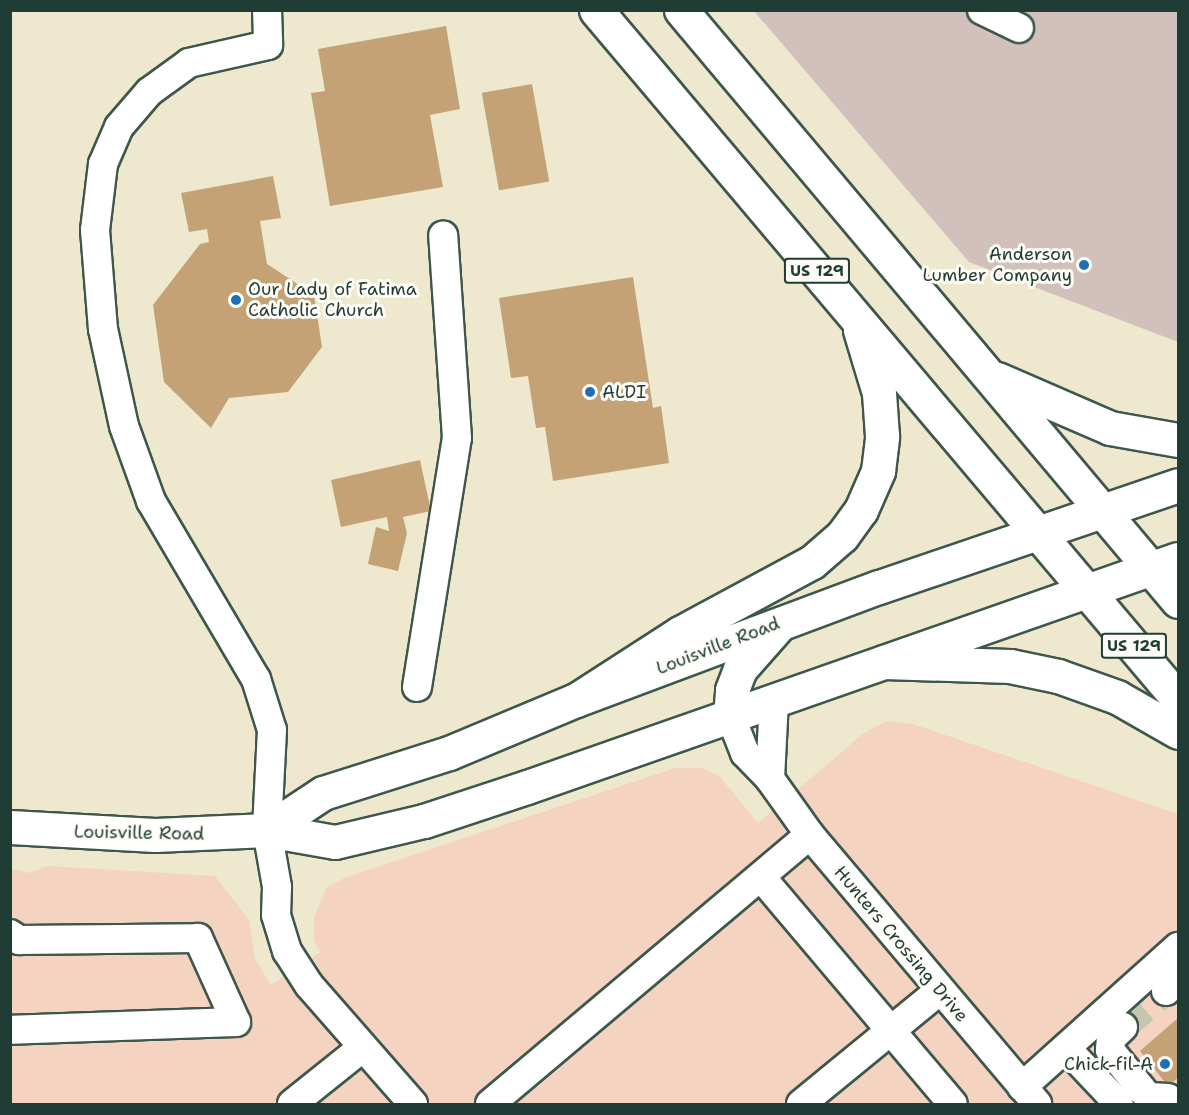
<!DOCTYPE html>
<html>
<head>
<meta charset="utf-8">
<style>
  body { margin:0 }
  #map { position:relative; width:1189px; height:1115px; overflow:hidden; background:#ede8ce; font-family:"Shantell Sans",sans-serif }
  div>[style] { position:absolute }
  .built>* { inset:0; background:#f5d3c1 }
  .industrial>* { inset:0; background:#d1c0bc }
  .building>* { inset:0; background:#c4a276; transform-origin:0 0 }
  .minor-tunnel>* { height:28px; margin-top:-14px; transform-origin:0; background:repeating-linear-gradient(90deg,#c4c6af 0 28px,transparent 0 42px) }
  .roads { filter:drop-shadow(2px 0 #3e574b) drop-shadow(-2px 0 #3e574b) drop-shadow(0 2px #3e574b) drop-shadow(0 -2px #3e574b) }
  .minor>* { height:28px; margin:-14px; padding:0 14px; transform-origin:14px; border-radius:14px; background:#fff }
  .major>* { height:33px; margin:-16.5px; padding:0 16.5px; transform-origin:16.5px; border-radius:16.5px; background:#fff }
  .highway>* { height:33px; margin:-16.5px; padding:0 16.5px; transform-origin:16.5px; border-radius:16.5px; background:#fff }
  .dots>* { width:16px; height:16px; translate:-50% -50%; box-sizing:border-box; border:3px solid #fdfcf7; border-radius:50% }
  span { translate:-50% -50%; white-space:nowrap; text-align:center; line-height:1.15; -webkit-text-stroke:6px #fdfcf7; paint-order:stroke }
  .shield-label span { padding:2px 4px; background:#fdfcf7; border:2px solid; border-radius:4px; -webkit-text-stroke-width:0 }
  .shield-label { font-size:16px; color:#1f3d34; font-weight:700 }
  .poi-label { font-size:18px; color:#1f3d34 }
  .right { translate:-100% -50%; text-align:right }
  .left { translate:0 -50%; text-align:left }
  .street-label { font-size:18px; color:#1f3d34 }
  .frame { position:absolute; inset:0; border:12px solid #1f3d34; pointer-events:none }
</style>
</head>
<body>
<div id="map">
  <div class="built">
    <i style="clip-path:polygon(887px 721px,913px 724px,1178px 814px,1178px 1104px,11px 1104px,11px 869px,29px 873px,48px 866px,215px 876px,249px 920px,255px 959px,271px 985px,320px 952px,314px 940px,314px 917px,327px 887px,344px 878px,675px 768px,702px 768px,720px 777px,758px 823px,863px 734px)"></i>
  </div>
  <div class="industrial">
    <i style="clip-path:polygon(754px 11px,1178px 11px,1178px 342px,969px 262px)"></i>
  </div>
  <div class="building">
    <i style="clip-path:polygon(446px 26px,460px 109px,430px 115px,443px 187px,330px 206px,311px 93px,325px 91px,318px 49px)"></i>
    <i style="left:532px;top:84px;width:99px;height:51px;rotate:80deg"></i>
    <i style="clip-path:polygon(273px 176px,281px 218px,260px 221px,267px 264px,314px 295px,322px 347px,288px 392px,229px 398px,211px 428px,164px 382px,153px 305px,200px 244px,209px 242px,207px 229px,189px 232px,181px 193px)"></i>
    <i style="clip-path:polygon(633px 277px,653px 408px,661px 406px,669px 463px,553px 481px,545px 427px,536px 428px,528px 376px,511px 378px,499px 298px)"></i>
    <i style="clip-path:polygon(420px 460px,431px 511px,403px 517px,407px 533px,398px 571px,368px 564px,376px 527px,389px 531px,387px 517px,341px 527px,331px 480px)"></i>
    <i style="clip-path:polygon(1178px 1018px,1178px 1078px,1168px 1086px,1140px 1051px)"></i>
  </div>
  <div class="minor-tunnel">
    <i style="left:1123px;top:1027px;width:56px;rotate:-39.9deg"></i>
  </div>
  <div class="roads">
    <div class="minor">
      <i style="left:267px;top:10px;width:35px;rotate:88deg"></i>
      <i style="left:268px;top:45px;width:81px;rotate:167.2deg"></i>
      <i style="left:189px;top:63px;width:49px;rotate:144.1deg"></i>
      <i style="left:149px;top:92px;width:46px;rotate:130.6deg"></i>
      <i style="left:119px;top:127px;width:40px;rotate:113.4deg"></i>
      <i style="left:103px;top:164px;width:66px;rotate:96.9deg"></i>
      <i style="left:95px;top:230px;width:99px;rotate:85.4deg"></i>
      <i style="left:103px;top:329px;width:99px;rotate:77.8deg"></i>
      <i style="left:124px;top:426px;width:80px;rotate:70.2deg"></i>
      <i style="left:151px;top:501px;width:207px;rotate:59.5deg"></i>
      <i style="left:256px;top:679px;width:53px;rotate:72.6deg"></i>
      <i style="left:272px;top:730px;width:100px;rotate:92.9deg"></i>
      <i style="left:267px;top:830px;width:58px;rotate:80deg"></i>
      <i style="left:277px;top:887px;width:28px;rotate:92deg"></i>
      <i style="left:276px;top:915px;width:38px;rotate:73deg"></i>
      <i style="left:287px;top:951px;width:40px;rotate:57.1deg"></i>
      <i style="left:309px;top:985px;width:158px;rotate:48.8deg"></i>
      <i style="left:982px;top:10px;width:41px;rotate:25.9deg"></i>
      <i style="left:417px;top:687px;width:252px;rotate:-80.9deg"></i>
      <i style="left:457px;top:438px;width:203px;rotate:-93.9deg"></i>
      <i style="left:730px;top:715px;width:41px;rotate:68.5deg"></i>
      <i style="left:745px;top:753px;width:36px;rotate:46deg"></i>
      <i style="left:770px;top:779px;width:69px;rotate:54.5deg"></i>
      <i style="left:810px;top:835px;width:352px;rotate:49.8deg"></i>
      <i style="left:770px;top:779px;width:78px;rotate:-87.1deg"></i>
      <i style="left:761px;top:877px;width:297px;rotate:49.8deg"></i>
      <i style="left:10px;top:934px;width:11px;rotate:34deg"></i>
      <i style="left:19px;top:940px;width:179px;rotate:-0.6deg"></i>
      <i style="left:198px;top:938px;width:92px;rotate:65.7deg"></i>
      <i style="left:236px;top:1022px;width:226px;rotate:178deg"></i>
      <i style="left:1166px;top:991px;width:16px;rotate:-43deg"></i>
      <i style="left:1123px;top:1027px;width:16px;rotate:137deg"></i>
      <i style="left:1111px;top:1038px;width:12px;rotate:95deg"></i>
      <i style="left:1110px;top:1050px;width:60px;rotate:51deg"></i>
      <i style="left:1148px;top:1097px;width:20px;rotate:3deg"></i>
      <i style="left:1066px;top:1048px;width:77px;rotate:46.6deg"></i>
      <i style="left:1022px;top:1087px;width:210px;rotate:-41.9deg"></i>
      <i style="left:292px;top:1104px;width:90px;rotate:-38.7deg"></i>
      <i style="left:490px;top:1104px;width:418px;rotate:-40.1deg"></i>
      <i style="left:801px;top:1104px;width:178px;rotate:-39.3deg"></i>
    </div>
    <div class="major">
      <i style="left:730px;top:715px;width:25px;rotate:-85deg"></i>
      <i style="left:732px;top:690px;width:22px;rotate:-69deg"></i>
      <i style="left:740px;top:669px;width:56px;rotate:-48.6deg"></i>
      <i style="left:10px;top:827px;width:145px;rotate:3.2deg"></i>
      <i style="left:155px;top:835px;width:112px;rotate:-2.6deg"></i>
      <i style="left:267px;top:830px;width:69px;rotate:10deg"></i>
      <i style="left:335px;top:842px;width:91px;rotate:-13.3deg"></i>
      <i style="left:424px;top:821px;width:108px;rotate:-18.3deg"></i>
      <i style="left:527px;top:787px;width:690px;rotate:-19.3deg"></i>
      <i style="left:267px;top:830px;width:67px;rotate:-33.5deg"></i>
      <i style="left:323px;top:793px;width:132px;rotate:-17.6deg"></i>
      <i style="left:449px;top:753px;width:138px;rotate:-22.7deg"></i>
      <i style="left:576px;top:700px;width:323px;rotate:-20.5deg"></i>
      <i style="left:879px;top:587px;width:316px;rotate:-18.8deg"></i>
    </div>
    <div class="highway">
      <i style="left:596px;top:10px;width:902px;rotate:49.81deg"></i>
      <i style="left:681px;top:10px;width:772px;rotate:49.94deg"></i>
      <i style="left:997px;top:379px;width:123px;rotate:23.4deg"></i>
      <i style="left:1110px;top:428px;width:69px;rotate:10deg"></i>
      <i style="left:884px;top:662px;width:126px;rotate:1.8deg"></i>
      <i style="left:1010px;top:666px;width:49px;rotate:11.8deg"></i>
      <i style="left:1058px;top:676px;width:63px;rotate:19.6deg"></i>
      <i style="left:1117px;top:697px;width:70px;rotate:29.8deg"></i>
      <i style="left:576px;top:700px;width:124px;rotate:-32.8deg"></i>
      <i style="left:680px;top:633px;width:150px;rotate:-28.3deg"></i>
      <i style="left:812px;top:562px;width:40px;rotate:-41deg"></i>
      <i style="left:842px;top:536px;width:32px;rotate:-54deg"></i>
      <i style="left:861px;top:510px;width:43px;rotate:-66.4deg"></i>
      <i style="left:878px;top:471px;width:35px;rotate:-83deg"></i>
      <i style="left:882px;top:436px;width:43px;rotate:-94deg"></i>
      <i style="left:879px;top:393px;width:66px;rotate:-106.8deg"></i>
    </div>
  </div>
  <div class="dots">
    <i style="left:1084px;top:265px;background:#1f6fb2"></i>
    <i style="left:236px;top:300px;background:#1f6fb2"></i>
    <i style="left:590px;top:392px;background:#1f6fb2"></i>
    <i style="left:1165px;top:1064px;background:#1f6fb2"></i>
  </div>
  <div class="shield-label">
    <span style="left:817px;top:271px">US 129</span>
    <span style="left:1134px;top:646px">US 129</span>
  </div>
  <div class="poi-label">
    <span class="right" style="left:1072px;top:265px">Anderson<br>Lumber Company</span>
    <span class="left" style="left:248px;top:300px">Our Lady of Fatima<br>Catholic Church</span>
    <span class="left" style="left:602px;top:392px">ALDI</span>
    <span class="right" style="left:1153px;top:1064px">Chick-fil-A</span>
  </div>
  <div class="street-label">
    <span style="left:718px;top:646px;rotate:-21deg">Louisville Road</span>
    <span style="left:139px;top:833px;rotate:1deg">Louisville Road</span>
    <span style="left:901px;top:944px;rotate:50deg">Hunters Crossing Drive</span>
  </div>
  <div class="frame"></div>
</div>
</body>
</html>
